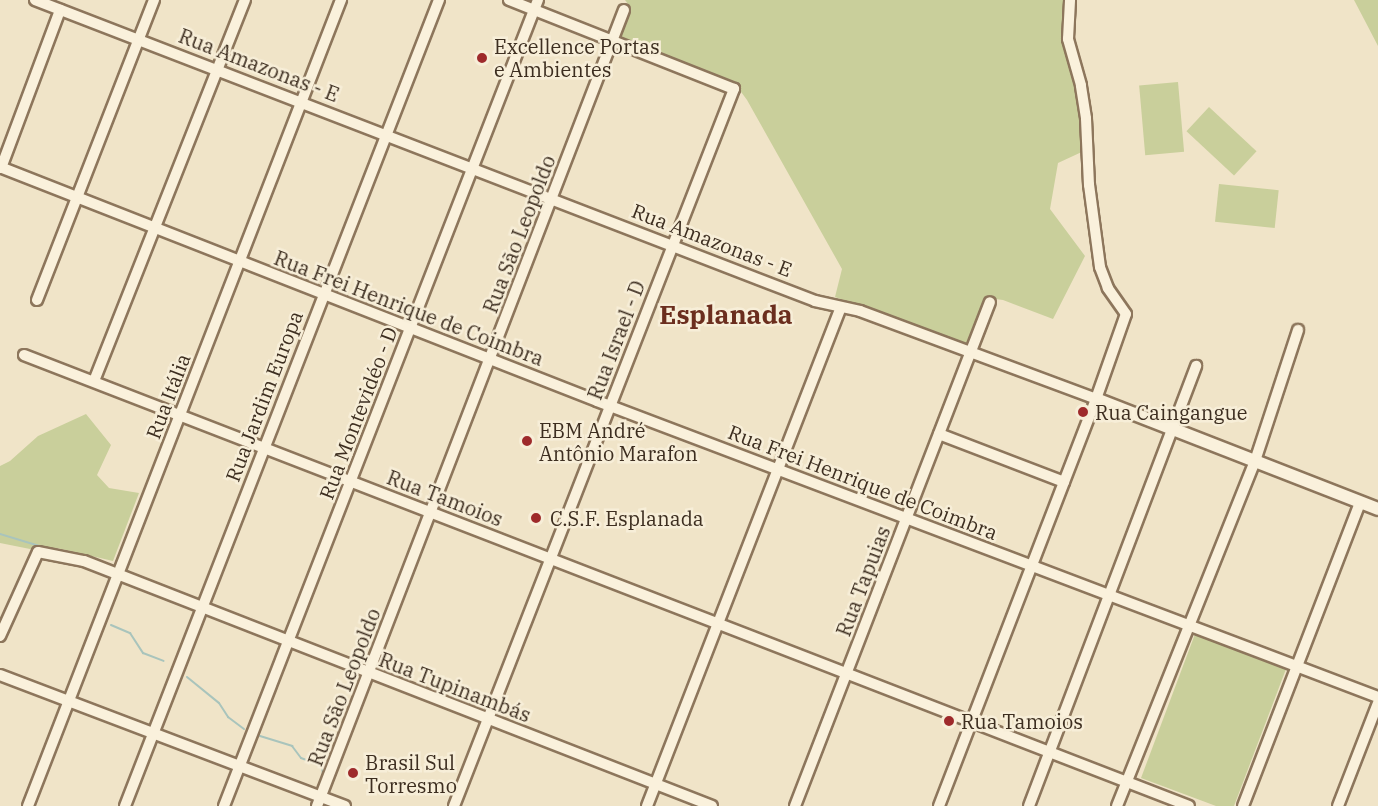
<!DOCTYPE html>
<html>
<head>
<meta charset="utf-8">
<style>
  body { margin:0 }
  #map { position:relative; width:1378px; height:806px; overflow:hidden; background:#f0e4c8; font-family:"IBM Plex Serif",serif }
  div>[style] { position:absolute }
  .green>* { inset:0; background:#c9cf9b; transform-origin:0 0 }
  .stream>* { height:2px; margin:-1px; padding:0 1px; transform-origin:1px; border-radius:1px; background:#a9c4bc }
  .roads { filter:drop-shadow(2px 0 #8d765c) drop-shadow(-2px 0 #8d765c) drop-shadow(0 2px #8d765c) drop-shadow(0 -2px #8d765c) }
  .minor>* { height:10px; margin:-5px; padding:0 5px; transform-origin:5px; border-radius:5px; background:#faf1dc }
  .tertiary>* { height:12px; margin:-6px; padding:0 6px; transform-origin:6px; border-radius:6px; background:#faf1dc }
  .dots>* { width:16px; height:16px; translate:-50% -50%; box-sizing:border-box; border:3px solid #f7eed8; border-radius:50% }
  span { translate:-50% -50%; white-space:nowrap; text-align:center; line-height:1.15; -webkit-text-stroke:5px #f7eed8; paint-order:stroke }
  .poi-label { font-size:20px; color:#3d2e20 }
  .left { translate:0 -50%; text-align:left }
  .street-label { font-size:20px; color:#3d2e20 }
  .district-label { font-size:26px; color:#6b2e1e; font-weight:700 }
</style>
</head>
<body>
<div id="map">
  <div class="green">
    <i style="clip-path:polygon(625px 0,1070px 0,1068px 39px,1086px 150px,1058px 163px,1050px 209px,1085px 256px,1053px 319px,1003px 300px,988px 298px,967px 344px,835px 297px,842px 269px,747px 100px,736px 85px,620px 39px,631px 8px)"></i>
    <i style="clip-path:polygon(1354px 0,1378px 0,1378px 46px,1365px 21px)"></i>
    <i style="left:1178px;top:82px;width:70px;height:39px;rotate:85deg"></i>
    <i style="left:1209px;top:107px;width:65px;height:33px;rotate:43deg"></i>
    <i style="left:1219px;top:184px;width:60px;height:38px;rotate:6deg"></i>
    <i style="clip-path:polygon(86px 414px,111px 445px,97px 475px,109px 488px,139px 493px,113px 561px,57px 548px,30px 549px,0 543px,0 466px,10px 461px,38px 436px)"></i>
    <i style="clip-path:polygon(1195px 634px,1286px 669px,1234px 806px,1216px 806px,1141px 778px)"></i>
  </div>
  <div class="stream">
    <i style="left:0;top:534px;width:48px;rotate:16.9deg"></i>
    <i style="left:100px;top:573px;width:8px;rotate:23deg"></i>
    <i style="left:111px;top:625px;width:21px;rotate:23deg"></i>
    <i style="left:130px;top:633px;width:24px;rotate:57deg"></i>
    <i style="left:143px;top:653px;width:22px;rotate:21deg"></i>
    <i style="left:187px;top:677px;width:41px;rotate:39.1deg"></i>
    <i style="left:219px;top:703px;width:17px;rotate:57deg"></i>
    <i style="left:228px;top:717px;width:20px;rotate:37deg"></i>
    <i style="left:260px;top:736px;width:34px;rotate:17deg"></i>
    <i style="left:292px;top:746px;width:15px;rotate:53deg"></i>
    <i style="left:301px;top:758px;width:22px;rotate:21deg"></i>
    <i style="left:322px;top:766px;width:10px;rotate:84deg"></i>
  </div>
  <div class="roads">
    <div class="minor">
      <i style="left:35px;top:0;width:836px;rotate:21.1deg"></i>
      <i style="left:815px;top:301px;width:46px;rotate:12.5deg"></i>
      <i style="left:860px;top:311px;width:252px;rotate:20.4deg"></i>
      <i style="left:0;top:167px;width:641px;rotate:21.4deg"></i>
      <i style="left:597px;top:401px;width:835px;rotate:20.76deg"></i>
      <i style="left:1px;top:168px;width:169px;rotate:-69.5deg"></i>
      <i style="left:37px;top:300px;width:322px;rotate:-68.7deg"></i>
      <i style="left:24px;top:355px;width:1249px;rotate:21.16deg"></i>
      <i style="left:94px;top:381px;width:410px;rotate:-68.4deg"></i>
      <i style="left:939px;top:434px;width:134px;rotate:21deg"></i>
      <i style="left:0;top:636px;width:92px;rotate:-65.7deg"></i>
      <i style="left:38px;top:552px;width:47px;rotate:11.1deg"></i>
      <i style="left:84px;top:561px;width:674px;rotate:21.31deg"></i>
      <i style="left:0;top:675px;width:369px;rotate:20.8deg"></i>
      <i style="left:28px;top:806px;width:865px;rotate:-68.78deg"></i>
      <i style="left:125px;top:806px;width:865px;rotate:-68.72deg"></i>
      <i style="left:224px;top:806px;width:865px;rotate:-68.72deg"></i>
      <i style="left:317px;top:806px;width:853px;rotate:-68.91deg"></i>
      <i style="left:454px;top:806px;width:770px;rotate:-68.67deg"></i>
      <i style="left:734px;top:89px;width:242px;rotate:-158.4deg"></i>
      <i style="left:647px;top:806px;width:535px;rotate:-68.76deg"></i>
      <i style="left:795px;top:806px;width:540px;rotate:-68.85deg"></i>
      <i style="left:939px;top:806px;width:436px;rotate:-68.9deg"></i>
      <i style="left:1096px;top:399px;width:90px;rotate:-70.6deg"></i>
      <i style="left:1126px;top:314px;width:32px;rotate:-125deg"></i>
      <i style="left:1108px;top:288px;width:22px;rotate:-111deg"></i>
      <i style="left:1100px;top:267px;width:83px;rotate:-97.6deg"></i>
      <i style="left:1089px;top:185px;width:67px;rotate:-92.6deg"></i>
      <i style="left:1086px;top:118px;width:33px;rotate:-99deg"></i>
      <i style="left:1081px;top:85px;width:48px;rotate:-105.8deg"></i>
      <i style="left:1068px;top:39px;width:39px;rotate:-87deg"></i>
      <i style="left:1029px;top:806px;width:471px;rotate:-69.2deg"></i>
      <i style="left:1117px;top:806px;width:372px;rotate:-68.2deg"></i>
      <i style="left:1255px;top:461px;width:138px;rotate:-71.8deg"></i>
      <i style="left:1243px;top:806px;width:326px;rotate:-68.9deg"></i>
      <i style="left:1338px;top:806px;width:110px;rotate:-68.8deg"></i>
    </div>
    <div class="tertiary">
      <i style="left:1096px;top:399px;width:303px;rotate:21.3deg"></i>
    </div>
  </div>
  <div class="dots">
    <i style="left:482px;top:58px;background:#9e2a2b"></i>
    <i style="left:1083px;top:412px;background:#9e2a2b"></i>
    <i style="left:527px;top:441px;background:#9e2a2b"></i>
    <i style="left:536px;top:518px;background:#9e2a2b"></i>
    <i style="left:949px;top:721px;background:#9e2a2b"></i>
    <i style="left:353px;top:773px;background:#9e2a2b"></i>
  </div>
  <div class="poi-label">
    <span class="left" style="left:494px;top:58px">Excellence Portas<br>e Ambientes</span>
    <span class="left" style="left:1095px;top:412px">Rua Caingangue</span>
    <span class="left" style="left:539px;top:442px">EBM André<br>Antônio Marafon</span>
    <span class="left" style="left:550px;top:518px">C.S.F. Esplanada</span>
    <span class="left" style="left:961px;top:721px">Rua Tamoios</span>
    <span class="left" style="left:365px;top:774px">Brasil Sul<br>Torresmo</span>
  </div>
  <div class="street-label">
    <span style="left:259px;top:65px;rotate:21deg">Rua Amazonas - E</span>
    <span style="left:519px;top:234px;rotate:-69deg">Rua São Leopoldo</span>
    <span style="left:712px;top:240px;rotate:21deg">Rua Amazonas - E</span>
    <span style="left:409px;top:308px;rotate:21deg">Rua Frei Henrique de Coimbra</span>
    <span style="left:616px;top:340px;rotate:-69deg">Rua Israel - D</span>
    <span style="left:168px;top:396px;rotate:-69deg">Rua Itália</span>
    <span style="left:264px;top:396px;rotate:-69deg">Rua Jardim Europa</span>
    <span style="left:358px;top:413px;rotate:-69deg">Rua Montevidéo - D</span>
    <span style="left:863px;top:482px;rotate:21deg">Rua Frei Henrique de Coimbra</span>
    <span style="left:445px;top:498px;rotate:21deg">Rua Tamoios</span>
    <span style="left:863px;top:581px;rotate:-69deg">Rua Tapuias</span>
    <span style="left:344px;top:687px;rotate:-69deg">Rua São Leopoldo</span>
    <span style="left:455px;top:687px;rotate:21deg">Rua Tupinambás</span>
  </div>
  <div class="district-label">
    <span style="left:726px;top:315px">Esplanada</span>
  </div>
</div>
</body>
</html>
